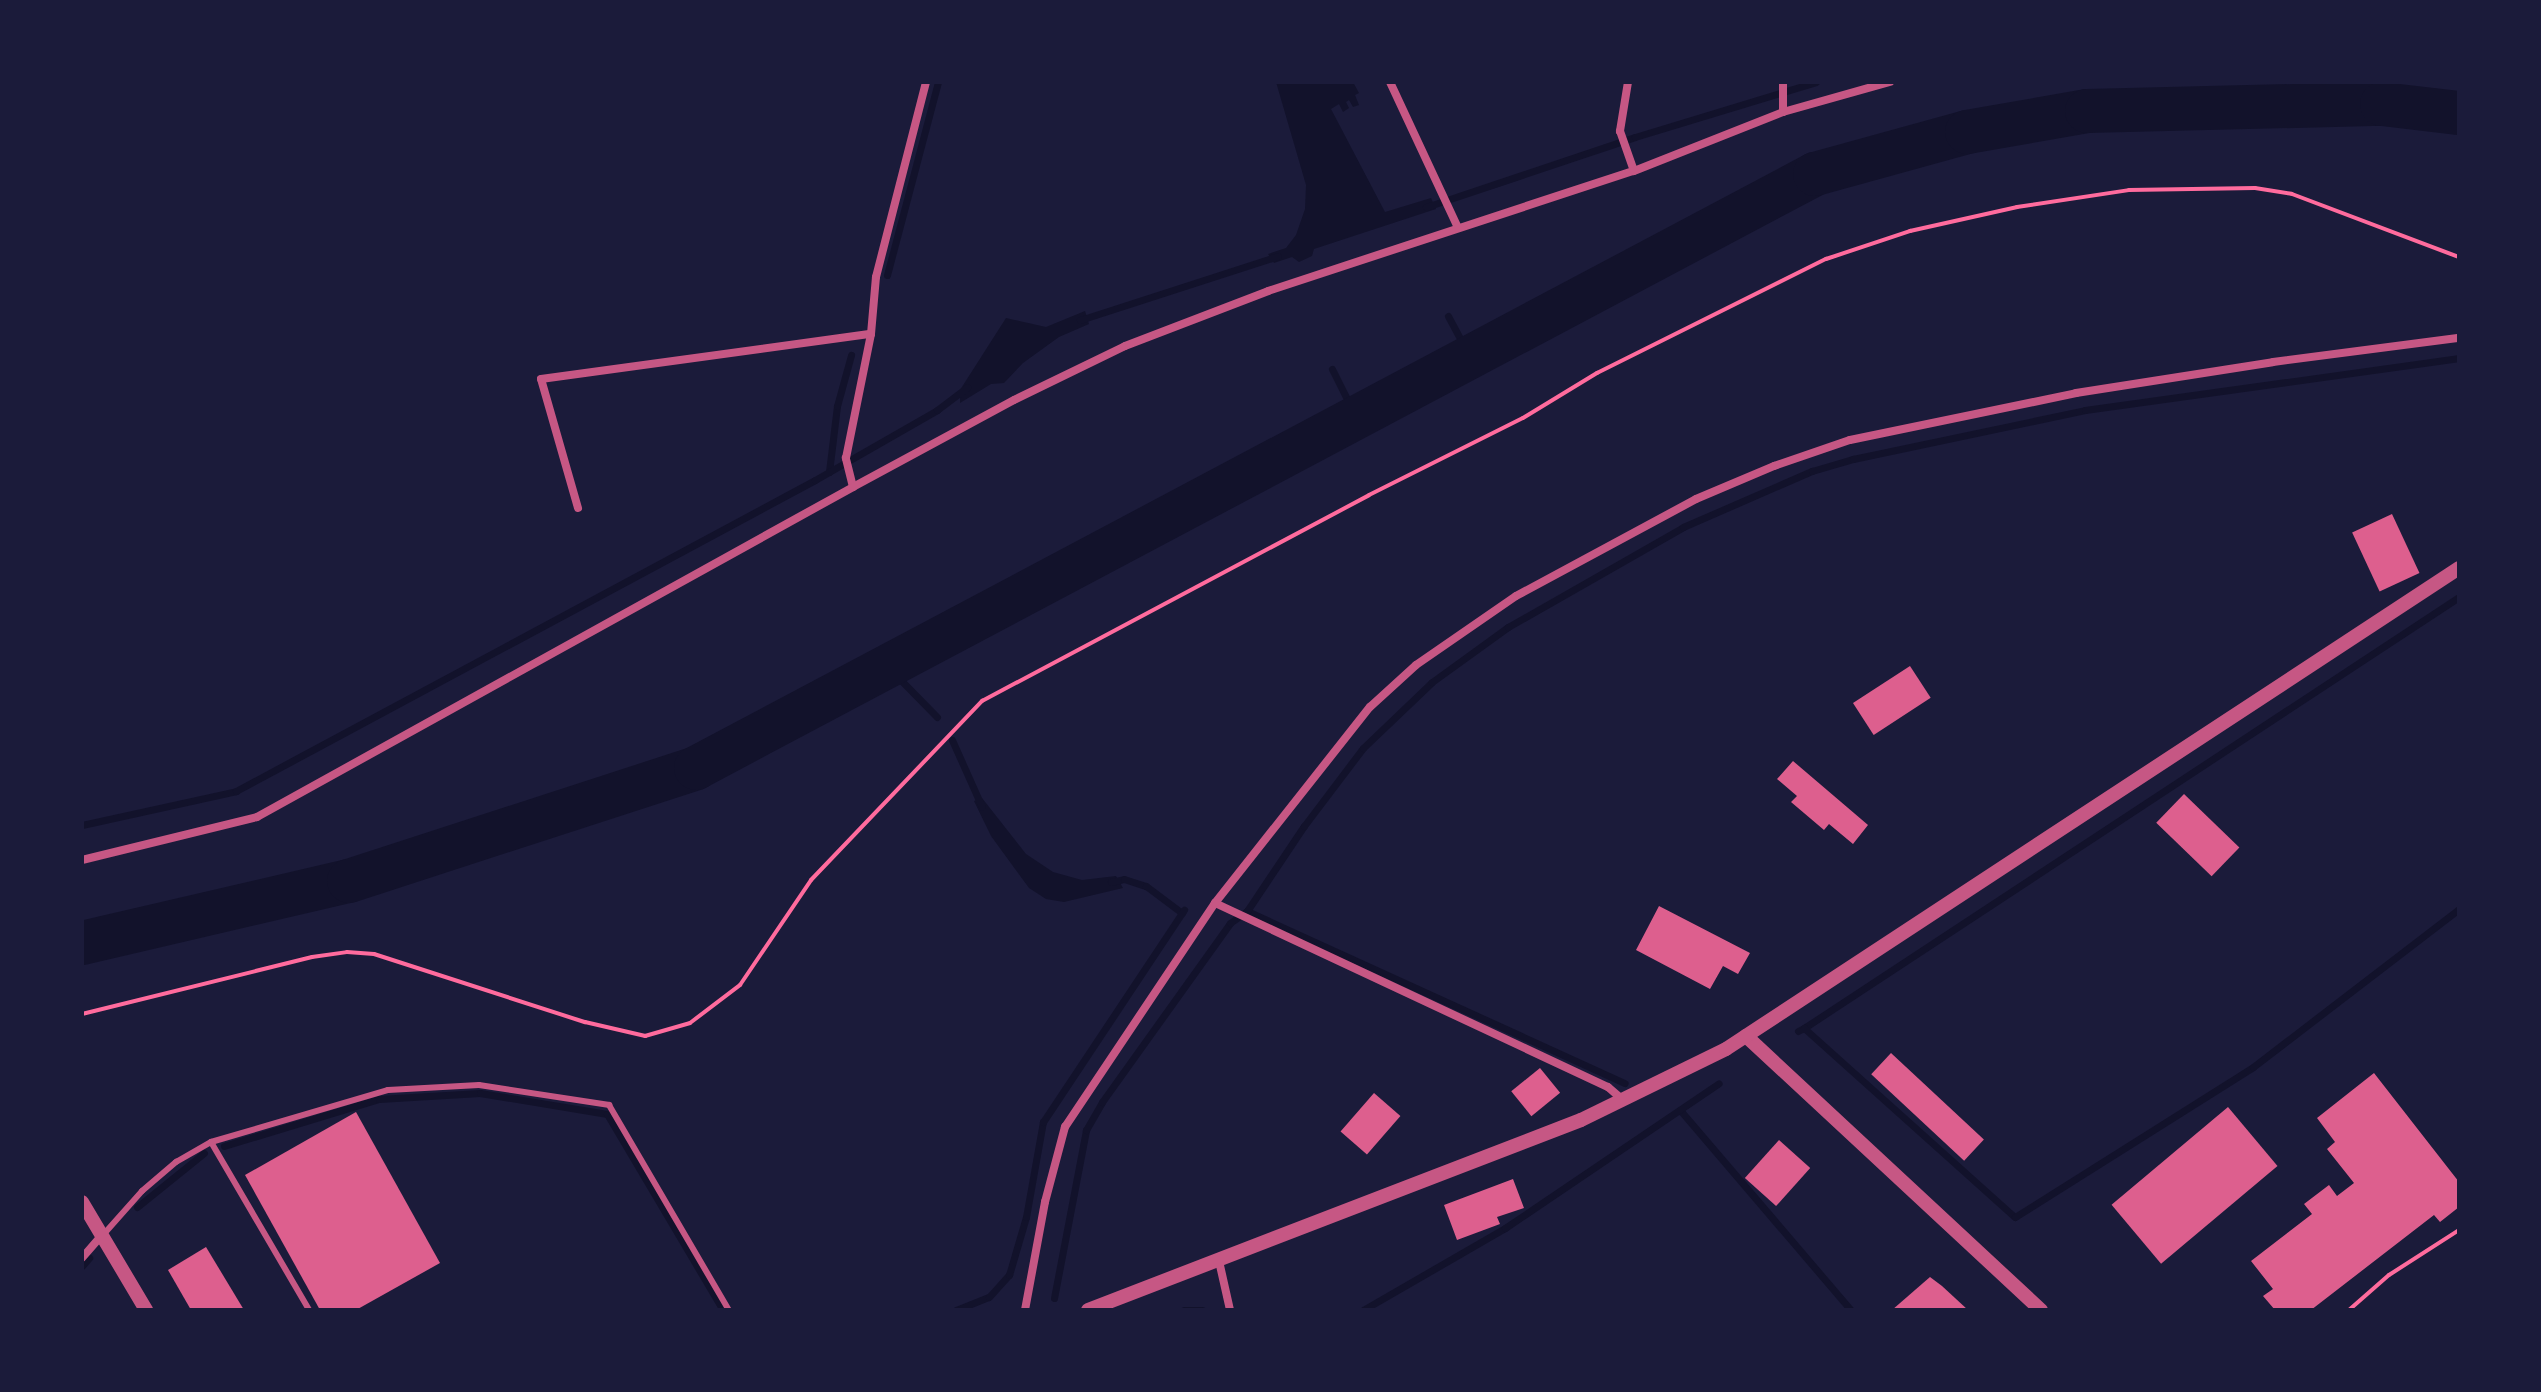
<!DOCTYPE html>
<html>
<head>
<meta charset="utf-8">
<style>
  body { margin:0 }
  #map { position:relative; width:2541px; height:1392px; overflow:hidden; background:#1b1b3a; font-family:"Roboto Serif",serif }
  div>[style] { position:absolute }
  .water>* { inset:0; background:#12122b }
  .stream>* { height:7px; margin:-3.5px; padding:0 3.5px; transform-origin:3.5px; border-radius:3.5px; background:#12122b }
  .river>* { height:44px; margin:-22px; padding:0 22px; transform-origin:22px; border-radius:22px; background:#12122b }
  .building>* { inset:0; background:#dd5f8e; transform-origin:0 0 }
  .path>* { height:4px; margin:-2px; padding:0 2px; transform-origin:2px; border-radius:2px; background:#ff6b9d }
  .service>* { height:6px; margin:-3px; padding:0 3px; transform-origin:3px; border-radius:3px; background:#c65784 }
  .minor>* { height:8px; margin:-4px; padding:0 4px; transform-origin:4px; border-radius:4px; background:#c65784 }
  .tertiary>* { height:14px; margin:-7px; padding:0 7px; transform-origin:7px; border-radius:7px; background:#c65784 }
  span { translate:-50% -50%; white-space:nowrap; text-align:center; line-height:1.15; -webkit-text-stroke:7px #1b1b3a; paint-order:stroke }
  .frame { position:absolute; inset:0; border:84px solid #1b1b3a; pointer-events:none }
</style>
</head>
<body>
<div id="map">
  <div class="water">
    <i style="clip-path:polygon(1276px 82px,1353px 82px,1359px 93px,1355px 95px,1359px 105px,1353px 107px,1349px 100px,1346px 102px,1349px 108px,1343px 112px,1339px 104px,1331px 109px,1385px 212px,1431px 198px,1436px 209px,1314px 249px,1312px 256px,1299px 262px,1292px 257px,1274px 263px,1268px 254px,1286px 248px,1296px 235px,1305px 209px,1306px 185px)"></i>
    <i style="clip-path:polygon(1085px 311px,1089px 324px,1059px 337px,1023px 363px,1004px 383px,991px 384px,960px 403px,960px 390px,1006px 318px,1046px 327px)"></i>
    <i style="clip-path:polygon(982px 798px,1026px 854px,1053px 872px,1082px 880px,1116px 876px,1123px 888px,1064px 902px,1046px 899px,1029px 888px,991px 836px,974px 801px)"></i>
  </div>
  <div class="stream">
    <i style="left:1426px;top:207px;width:220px;rotate:-18.5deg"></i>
    <i style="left:1635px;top:137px;width:189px;rotate:-16.9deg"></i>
    <i style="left:887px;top:275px;width:200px;rotate:-75.2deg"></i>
    <i style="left:1448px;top:316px;width:49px;rotate:61.9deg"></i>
    <i style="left:1080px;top:320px;width:208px;rotate:-17.9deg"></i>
    <i style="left:1332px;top:369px;width:56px;rotate:63.4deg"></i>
    <i style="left:829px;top:472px;width:66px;rotate:-83.1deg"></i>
    <i style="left:837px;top:406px;width:53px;rotate:-74.6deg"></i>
    <i style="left:888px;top:667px;width:70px;rotate:45.6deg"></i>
    <i style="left:952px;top:740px;width:73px;rotate:65.9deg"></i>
    <i style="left:82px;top:825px;width:158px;rotate:-12.4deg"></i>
    <i style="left:236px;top:791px;width:657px;rotate:-28.24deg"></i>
    <i style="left:815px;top:480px;width:141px;rotate:-29.8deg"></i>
    <i style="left:937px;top:410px;width:38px;rotate:-37deg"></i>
    <i style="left:1111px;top:882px;width:13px;rotate:-13deg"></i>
    <i style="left:1124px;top:879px;width:23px;rotate:18deg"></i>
    <i style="left:1146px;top:886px;width:45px;rotate:36.9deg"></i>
    <i style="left:1247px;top:911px;width:415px;rotate:24.5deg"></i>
    <i style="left:1804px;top:1028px;width:784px;rotate:-33.35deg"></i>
    <i style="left:1798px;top:1031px;width:7px;rotate:-27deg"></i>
    <i style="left:1804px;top:1028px;width:283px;rotate:41.9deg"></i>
    <i style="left:2015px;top:1217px;width:281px;rotate:-32.2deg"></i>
    <i style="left:2253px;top:1067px;width:260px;rotate:-37.5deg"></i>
    <i style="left:1680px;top:1110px;width:263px;rotate:49.5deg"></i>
    <i style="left:224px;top:1146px;width:162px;rotate:-16.9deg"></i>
    <i style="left:379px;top:1099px;width:101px;rotate:-3.4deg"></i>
    <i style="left:480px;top:1093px;width:129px;rotate:9.4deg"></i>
    <i style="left:607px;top:1114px;width:228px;rotate:59.4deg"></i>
    <i style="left:137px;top:1207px;width:86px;rotate:-38.9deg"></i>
    <i style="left:82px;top:1266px;width:11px;rotate:-49deg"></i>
    <i style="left:1054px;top:1298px;width:171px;rotate:-79.2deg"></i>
    <i style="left:1086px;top:1130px;width:32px;rotate:-60deg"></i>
    <i style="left:1102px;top:1102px;width:220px;rotate:-54.4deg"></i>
    <i style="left:1230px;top:923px;width:21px;rotate:-35deg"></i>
    <i style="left:1247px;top:911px;width:102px;rotate:-56.2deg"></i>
    <i style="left:1304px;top:826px;width:98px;rotate:-52.9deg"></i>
    <i style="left:1363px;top:748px;width:95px;rotate:-43.7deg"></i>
    <i style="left:1432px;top:682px;width:94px;rotate:-35.9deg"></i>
    <i style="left:1508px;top:627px;width:202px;rotate:-29.7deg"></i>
    <i style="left:1683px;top:527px;width:141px;rotate:-23.5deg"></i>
    <i style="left:1812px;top:471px;width:43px;rotate:-16.3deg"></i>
    <i style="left:1853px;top:459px;width:237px;rotate:-11.9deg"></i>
    <i style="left:2085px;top:410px;width:378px;rotate:-7.9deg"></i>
    <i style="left:956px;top:1310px;width:35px;rotate:-22deg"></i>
    <i style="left:989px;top:1297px;width:30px;rotate:-48deg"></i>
    <i style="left:1009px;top:1275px;width:60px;rotate:-73.7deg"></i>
    <i style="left:1026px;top:1217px;width:97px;rotate:-79.9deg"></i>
    <i style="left:1043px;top:1122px;width:255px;rotate:-56.4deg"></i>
    <i style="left:1184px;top:1310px;width:18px"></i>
    <i style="left:1363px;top:1310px;width:164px;rotate:-30deg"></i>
    <i style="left:1505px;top:1228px;width:258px;rotate:-34.1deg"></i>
  </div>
  <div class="river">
    <i style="left:82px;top:943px;width:274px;rotate:-13.1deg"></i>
    <i style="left:349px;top:881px;width:365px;rotate:-18deg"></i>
    <i style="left:696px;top:768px;width:1267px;rotate:-27.96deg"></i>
    <i style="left:1815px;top:174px;width:158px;rotate:-15.4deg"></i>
    <i style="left:1967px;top:132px;width:122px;rotate:-9.9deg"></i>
    <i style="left:2087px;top:111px;width:295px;rotate:-1.4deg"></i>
    <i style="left:2382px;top:104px;width:78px;rotate:6.7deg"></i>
  </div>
  <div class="building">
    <i style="left:2392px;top:514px;width:65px;height:44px;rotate:65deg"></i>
    <i style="left:1910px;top:666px;width:38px;height:68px;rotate:57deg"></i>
    <i style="clip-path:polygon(1793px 761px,1868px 825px,1853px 844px,1829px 824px,1824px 830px,1791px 802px,1797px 796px,1777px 779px)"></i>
    <i style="left:2184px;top:794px;width:77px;height:40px;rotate:44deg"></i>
    <i style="clip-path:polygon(1659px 906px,1750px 953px,1738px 974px,1723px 966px,1710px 989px,1636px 950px)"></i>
    <i style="left:1891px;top:1053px;width:127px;height:29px;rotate:43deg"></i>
    <i style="left:1540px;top:1068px;width:32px;height:37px;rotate:51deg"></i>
    <i style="clip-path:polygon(2374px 1073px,2459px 1182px,2459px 1207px,2440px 1222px,2434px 1215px,2311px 1310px,2275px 1310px,2263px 1296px,2273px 1289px,2251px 1261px,2312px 1214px,2304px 1204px,2329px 1185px,2337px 1196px,2354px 1183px,2327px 1149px,2335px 1142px,2317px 1118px)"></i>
    <i style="left:1374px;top:1093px;width:35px;height:51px;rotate:41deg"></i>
    <i style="left:2228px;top:1107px;width:77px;height:152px;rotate:50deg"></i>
    <i style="clip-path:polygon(356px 1112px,440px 1263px,356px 1310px,320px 1310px,245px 1175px)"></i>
    <i style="left:1779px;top:1140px;width:42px;height:51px;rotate:42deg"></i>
    <i style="clip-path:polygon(1513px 1179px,1524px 1208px,1497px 1217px,1500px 1224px,1457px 1240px,1444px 1205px)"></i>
    <i style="clip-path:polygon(206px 1247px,244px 1310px,191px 1310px,168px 1270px)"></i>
    <i style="clip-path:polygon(1930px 1277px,1942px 1286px,1968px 1310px,1892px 1310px)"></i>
  </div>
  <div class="path">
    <i style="left:82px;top:1014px;width:237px;rotate:-13.9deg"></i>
    <i style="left:312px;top:957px;width:35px;rotate:-8deg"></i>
    <i style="left:347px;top:952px;width:27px;rotate:4deg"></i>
    <i style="left:374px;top:954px;width:222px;rotate:17.9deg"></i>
    <i style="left:585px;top:1022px;width:62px;rotate:13.1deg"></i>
    <i style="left:645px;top:1036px;width:47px;rotate:-16.1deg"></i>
    <i style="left:690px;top:1023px;width:63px;rotate:-37.2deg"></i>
    <i style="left:740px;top:985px;width:127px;rotate:-55.9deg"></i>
    <i style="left:811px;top:880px;width:248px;rotate:-46.3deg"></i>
    <i style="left:982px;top:701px;width:438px;rotate:-28deg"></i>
    <i style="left:1369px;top:495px;width:172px;rotate:-26.6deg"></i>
    <i style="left:1523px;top:418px;width:87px;rotate:-31.3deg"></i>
    <i style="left:1597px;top:373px;width:256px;rotate:-26.5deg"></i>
    <i style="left:1826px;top:259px;width:89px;rotate:-18.4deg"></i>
    <i style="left:1910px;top:231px;width:110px;rotate:-12.6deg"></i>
    <i style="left:2017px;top:207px;width:113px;rotate:-8.6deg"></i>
    <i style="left:2129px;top:190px;width:126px;rotate:-0.9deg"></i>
    <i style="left:2255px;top:188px;width:37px;rotate:9deg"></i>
    <i style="left:2292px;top:194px;width:178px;rotate:20.7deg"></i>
    <i style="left:2349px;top:1310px;width:53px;rotate:-41.2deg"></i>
    <i style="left:2389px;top:1275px;width:83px;rotate:-32.7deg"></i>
  </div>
  <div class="service">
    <i style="left:211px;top:1142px;width:194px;rotate:59.7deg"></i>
    <i style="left:103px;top:1235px;width:59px;rotate:-48.4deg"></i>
    <i style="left:142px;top:1191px;width:45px;rotate:-40.5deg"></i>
    <i style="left:176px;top:1162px;width:40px;rotate:-29.7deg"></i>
    <i style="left:211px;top:1142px;width:184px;rotate:-16.4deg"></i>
    <i style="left:388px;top:1090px;width:91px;rotate:-3.1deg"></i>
    <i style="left:479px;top:1085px;width:132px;rotate:8.7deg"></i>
    <i style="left:609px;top:1105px;width:238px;rotate:59.7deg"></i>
  </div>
  <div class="minor">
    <i style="left:1390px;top:82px;width:161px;rotate:65deg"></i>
    <i style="left:1628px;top:82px;width:50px;rotate:99.3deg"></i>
    <i style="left:1620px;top:131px;width:42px;rotate:70.7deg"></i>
    <i style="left:1783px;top:112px;width:30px;rotate:-90deg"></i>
    <i style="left:853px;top:487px;width:30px;rotate:-104deg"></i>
    <i style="left:846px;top:458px;width:126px;rotate:-78.6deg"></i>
    <i style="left:871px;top:334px;width:57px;rotate:-85deg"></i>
    <i style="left:876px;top:277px;width:201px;rotate:-75.6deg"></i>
    <i style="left:578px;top:508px;width:134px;rotate:-106deg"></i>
    <i style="left:541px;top:379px;width:333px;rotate:-7.8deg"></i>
    <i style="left:82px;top:860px;width:180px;rotate:-13.8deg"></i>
    <i style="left:257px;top:817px;width:681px;rotate:-28.97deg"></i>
    <i style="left:853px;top:487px;width:183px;rotate:-28.4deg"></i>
    <i style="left:1014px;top:400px;width:123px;rotate:-25.9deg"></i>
    <i style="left:1125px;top:346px;width:153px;rotate:-21deg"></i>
    <i style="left:1268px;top:291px;width:385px;rotate:-18.2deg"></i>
    <i style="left:1634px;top:171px;width:160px;rotate:-21.6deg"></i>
    <i style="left:1783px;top:112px;width:111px;rotate:-15.7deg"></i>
    <i style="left:1215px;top:903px;width:434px;rotate:25.1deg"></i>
    <i style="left:1608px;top:1087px;width:20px;rotate:41deg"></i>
    <i style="left:82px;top:1258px;width:30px;rotate:-49deg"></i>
    <i style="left:1219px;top:1261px;width:50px;rotate:77.3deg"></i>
    <i style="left:1025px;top:1310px;width:110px;rotate:-79.5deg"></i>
    <i style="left:1045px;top:1202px;width:78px;rotate:-75.1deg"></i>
    <i style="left:1065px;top:1127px;width:270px;rotate:-56.2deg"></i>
    <i style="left:1215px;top:903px;width:250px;rotate:-51.7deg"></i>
    <i style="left:1370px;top:707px;width:62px;rotate:-42.4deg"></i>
    <i style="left:1416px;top:665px;width:121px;rotate:-34.6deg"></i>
    <i style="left:1516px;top:596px;width:204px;rotate:-28.3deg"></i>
    <i style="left:1696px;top:499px;width:85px;rotate:-22.9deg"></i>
    <i style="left:1774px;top:466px;width:80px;rotate:-18.9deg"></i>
    <i style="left:1850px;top:440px;width:231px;rotate:-11.7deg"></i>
    <i style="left:2076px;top:393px;width:199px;rotate:-8.9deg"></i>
    <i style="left:2273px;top:362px;width:188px;rotate:-7.4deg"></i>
  </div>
  <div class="tertiary">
    <i style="left:1746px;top:1036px;width:403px;rotate:42.9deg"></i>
    <i style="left:82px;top:1202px;width:126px;rotate:59.3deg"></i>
    <i style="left:1088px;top:1310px;width:528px;rotate:-21.08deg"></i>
    <i style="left:1581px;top:1120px;width:161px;rotate:-26.1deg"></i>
    <i style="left:1726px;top:1049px;width:877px;rotate:-33.27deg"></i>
  </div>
  <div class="frame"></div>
</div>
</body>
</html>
